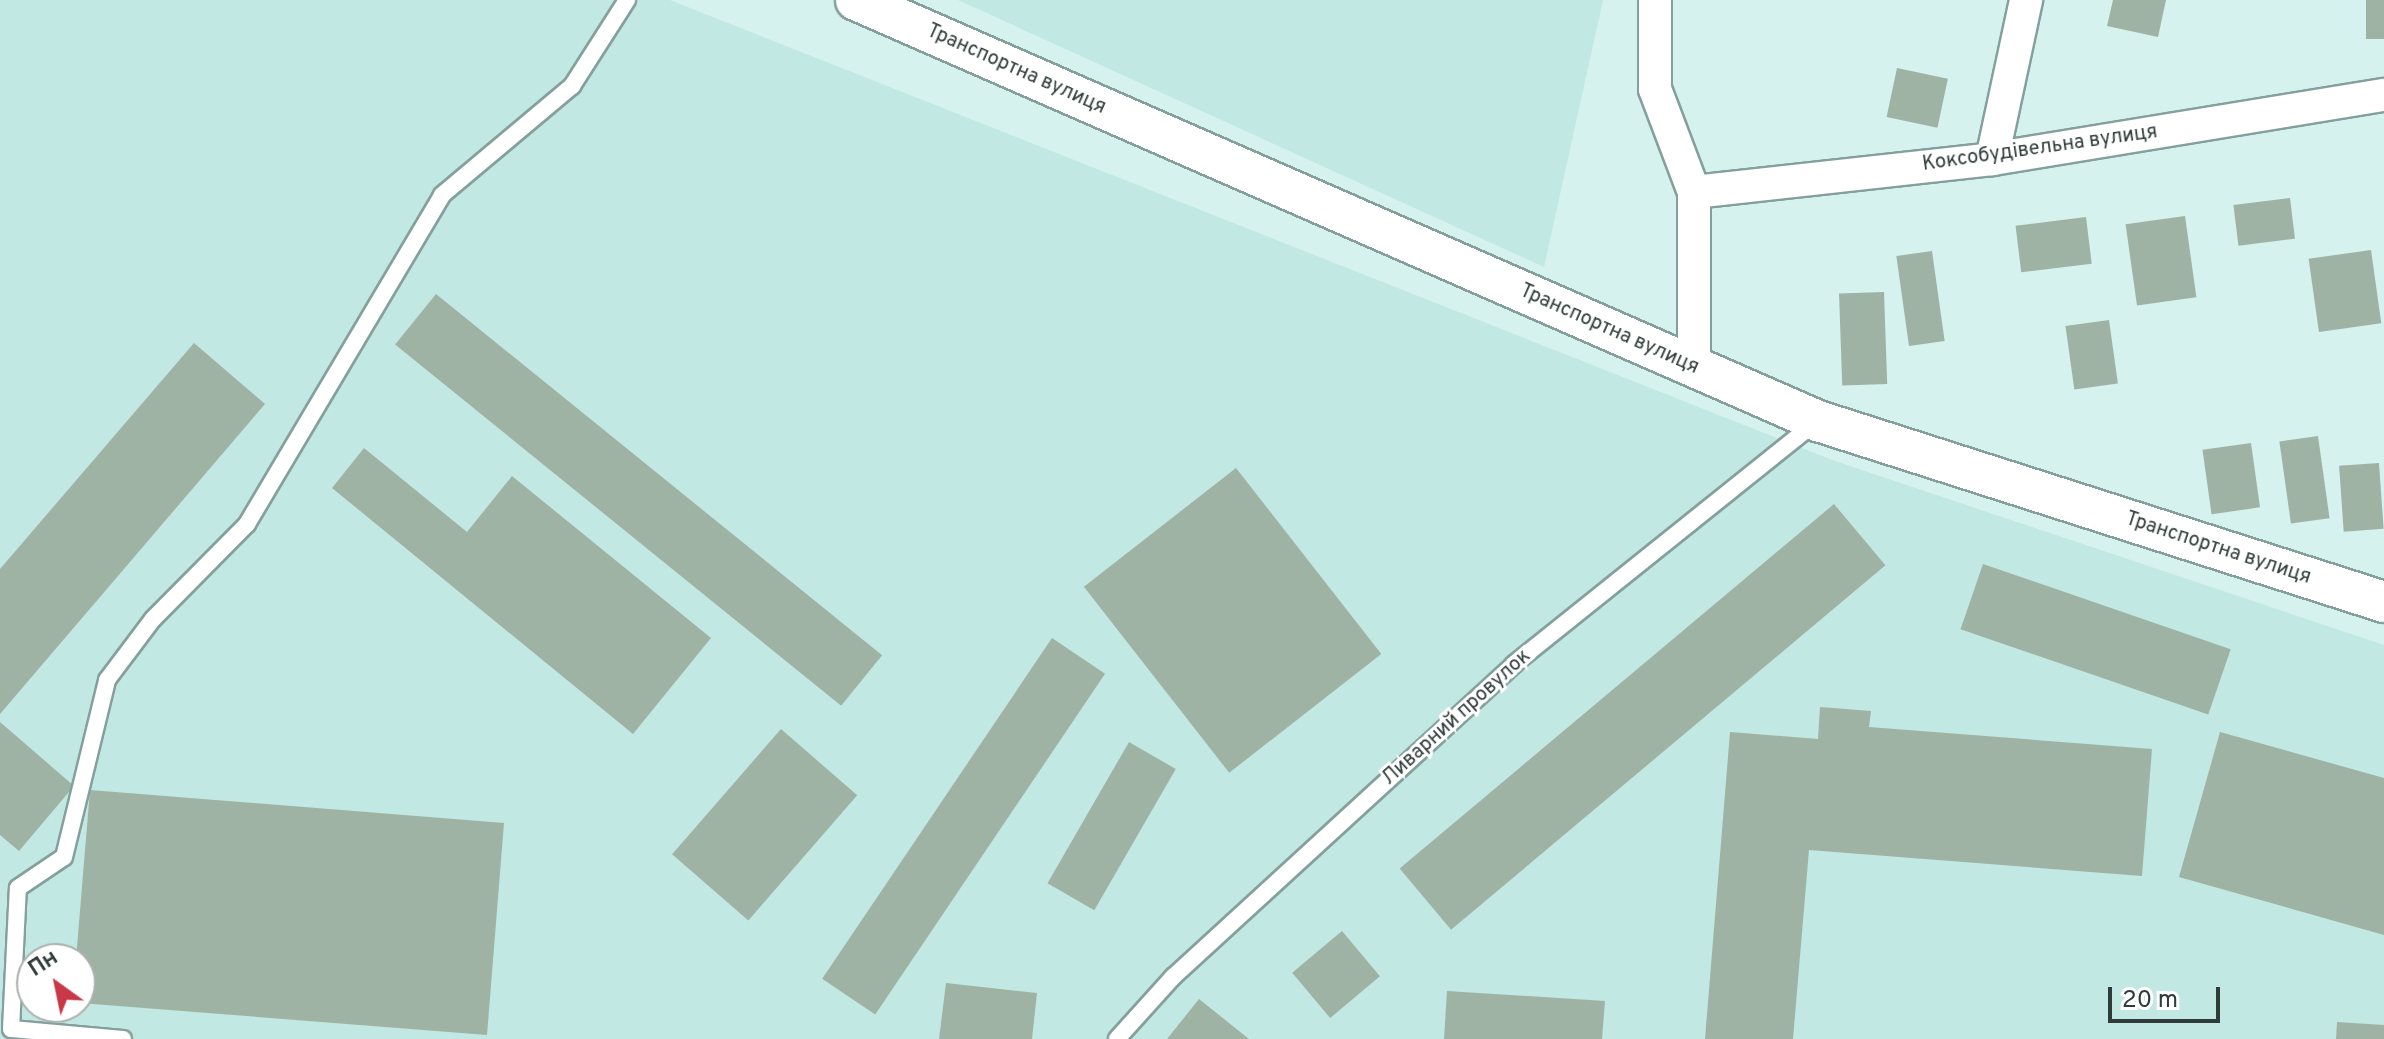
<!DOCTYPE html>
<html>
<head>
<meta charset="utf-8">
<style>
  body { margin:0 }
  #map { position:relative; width:2384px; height:1039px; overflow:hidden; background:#d5f2ee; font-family:Overpass,sans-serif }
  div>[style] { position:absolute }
  .built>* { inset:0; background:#c1e8e2 }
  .building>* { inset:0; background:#9fb3a4; transform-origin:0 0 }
  .roads { filter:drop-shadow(2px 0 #85a09c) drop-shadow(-2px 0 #85a09c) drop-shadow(0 2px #85a09c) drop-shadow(0 -2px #85a09c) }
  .service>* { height:16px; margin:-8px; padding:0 8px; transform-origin:8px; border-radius:8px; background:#fff }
  .minor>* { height:32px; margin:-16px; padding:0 16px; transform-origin:16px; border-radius:16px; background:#fff }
  .tertiary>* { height:40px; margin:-20px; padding:0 20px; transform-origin:20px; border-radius:20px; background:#fff }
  span { translate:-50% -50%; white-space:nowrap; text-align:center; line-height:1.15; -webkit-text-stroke:6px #fff; paint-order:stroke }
  .street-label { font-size:20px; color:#303c3a }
  .north { position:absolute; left:16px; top:943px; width:80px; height:80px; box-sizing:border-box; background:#fff; border:2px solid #acb1b0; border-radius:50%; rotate:327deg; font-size:22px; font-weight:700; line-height:32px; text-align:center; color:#303c3a }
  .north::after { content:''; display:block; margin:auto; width:28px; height:36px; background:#c93847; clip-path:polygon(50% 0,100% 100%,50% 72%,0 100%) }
  .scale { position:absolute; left:2108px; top:987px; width:112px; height:36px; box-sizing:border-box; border:4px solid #303c3a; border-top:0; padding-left:10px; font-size:24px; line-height:28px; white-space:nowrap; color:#303c3a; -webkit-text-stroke:6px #fff; paint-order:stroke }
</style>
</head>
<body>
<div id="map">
  <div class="built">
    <i style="clip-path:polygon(evenodd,0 0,670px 0,1835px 461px,2384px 645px,2384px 1039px,0 1039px,0 0,32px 959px,80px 959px,80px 1007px,32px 1007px,32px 959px)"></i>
    <i style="clip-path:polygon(958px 0,1603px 0,1544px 267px)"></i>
  </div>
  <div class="building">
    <i style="clip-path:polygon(2113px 0,2166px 0,2158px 37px,2107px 26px)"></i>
    <i style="left:2366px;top:0;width:18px;height:39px"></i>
    <i style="left:1897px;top:68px;width:52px;height:50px;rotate:12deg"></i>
    <i style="left:2290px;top:198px;width:41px;height:57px;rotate:83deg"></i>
    <i style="left:2185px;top:216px;width:82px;height:60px;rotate:82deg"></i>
    <i style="left:2086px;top:217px;width:47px;height:71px;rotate:83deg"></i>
    <i style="left:2371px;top:250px;width:74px;height:63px;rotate:82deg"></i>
    <i style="left:1932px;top:251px;width:91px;height:36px;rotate:82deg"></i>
    <i style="left:1884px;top:292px;width:92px;height:45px;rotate:88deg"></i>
    <i style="left:436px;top:294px;width:574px;height:65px;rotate:39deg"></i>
    <i style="left:2109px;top:320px;width:64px;height:44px;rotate:82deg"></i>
    <i style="clip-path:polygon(194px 343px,265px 404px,0 714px,0 569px)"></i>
    <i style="left:2318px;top:436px;width:83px;height:39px;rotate:82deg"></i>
    <i style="left:2251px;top:443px;width:65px;height:49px;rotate:82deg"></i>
    <i style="clip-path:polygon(364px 448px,467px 532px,512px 476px,711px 638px,633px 734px,332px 488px)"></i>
    <i style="left:2379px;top:463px;width:66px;height:40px;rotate:86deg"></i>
    <i style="left:1236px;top:468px;width:236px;height:193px;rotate:52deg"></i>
    <i style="left:1834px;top:504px;width:80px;height:567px;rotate:50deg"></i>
    <i style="left:1983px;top:564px;width:262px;height:69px;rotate:19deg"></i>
    <i style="left:1052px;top:638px;width:64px;height:411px;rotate:34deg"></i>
    <i style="clip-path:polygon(1820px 707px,1871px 711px,1869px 727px,2152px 749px,2142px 876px,1809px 850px,1793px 1039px,1705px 1039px,1730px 732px,1818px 739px)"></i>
    <i style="clip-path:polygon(0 722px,74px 786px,19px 851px,0 835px)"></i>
    <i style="left:781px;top:729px;width:101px;height:166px;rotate:41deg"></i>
    <i style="clip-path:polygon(2220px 732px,2384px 778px,2384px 935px,2179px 877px)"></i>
    <i style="left:1129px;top:742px;width:54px;height:163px;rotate:30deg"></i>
    <i style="clip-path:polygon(90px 790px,504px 823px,487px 1035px,80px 1003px,76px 959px)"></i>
    <i style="left:1342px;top:931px;width:59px;height:65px;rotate:50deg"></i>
    <i style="clip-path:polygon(946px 983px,1037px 993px,1032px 1039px,939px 1039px)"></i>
    <i style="clip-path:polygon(1447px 991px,1605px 1001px,1602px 1039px,1444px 1039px)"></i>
    <i style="clip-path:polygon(1199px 999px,1249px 1039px,1167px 1039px)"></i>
    <i style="clip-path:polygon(2337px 1022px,2384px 1025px,2384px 1039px,2336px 1039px)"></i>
  </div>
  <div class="roads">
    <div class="service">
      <i style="left:123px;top:1039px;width:112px;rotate:-174.9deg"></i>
      <i style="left:11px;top:1029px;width:141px;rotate:-87.2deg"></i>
      <i style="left:18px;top:888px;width:55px;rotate:-34deg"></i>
      <i style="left:64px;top:857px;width:182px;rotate:-76.3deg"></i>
      <i style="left:107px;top:680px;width:76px;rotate:-53deg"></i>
      <i style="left:153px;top:619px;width:134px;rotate:-45.3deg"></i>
      <i style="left:247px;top:524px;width:382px;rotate:-59.3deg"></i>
      <i style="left:442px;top:195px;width:170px;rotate:-40deg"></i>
      <i style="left:572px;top:86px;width:102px;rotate:-57.4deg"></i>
      <i style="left:1117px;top:1039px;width:84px;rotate:-47.9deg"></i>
      <i style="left:1173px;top:977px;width:463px;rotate:-42.5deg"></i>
      <i style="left:1514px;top:664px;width:387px;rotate:-38.7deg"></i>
    </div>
    <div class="minor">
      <i style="left:1655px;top:0;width:89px;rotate:90deg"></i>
      <i style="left:1655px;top:89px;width:110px;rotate:69.3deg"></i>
      <i style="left:1694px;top:192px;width:176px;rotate:90deg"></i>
      <i style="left:1992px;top:159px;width:163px;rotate:-77.9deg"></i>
      <i style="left:1694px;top:192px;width:300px;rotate:-6.3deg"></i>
      <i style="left:1992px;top:159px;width:397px;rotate:-9.3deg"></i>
    </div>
    <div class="tertiary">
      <i style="left:856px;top:0;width:1050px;rotate:23.64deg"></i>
      <i style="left:1818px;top:421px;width:594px;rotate:17.73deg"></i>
    </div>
  </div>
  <div class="street-label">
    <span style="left:1016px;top:70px;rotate:24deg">Транспортна вулиця</span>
    <span style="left:2040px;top:149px;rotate:-8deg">Коксобудівельна вулиця</span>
    <span style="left:1609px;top:330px;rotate:24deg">Транспортна вулиця</span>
    <span style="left:2218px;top:549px;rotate:18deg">Транспортна вулиця</span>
    <span style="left:1457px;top:718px;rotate:-42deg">Ливарний провулок</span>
  </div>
  <div class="north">Пн</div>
  <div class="scale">20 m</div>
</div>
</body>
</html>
